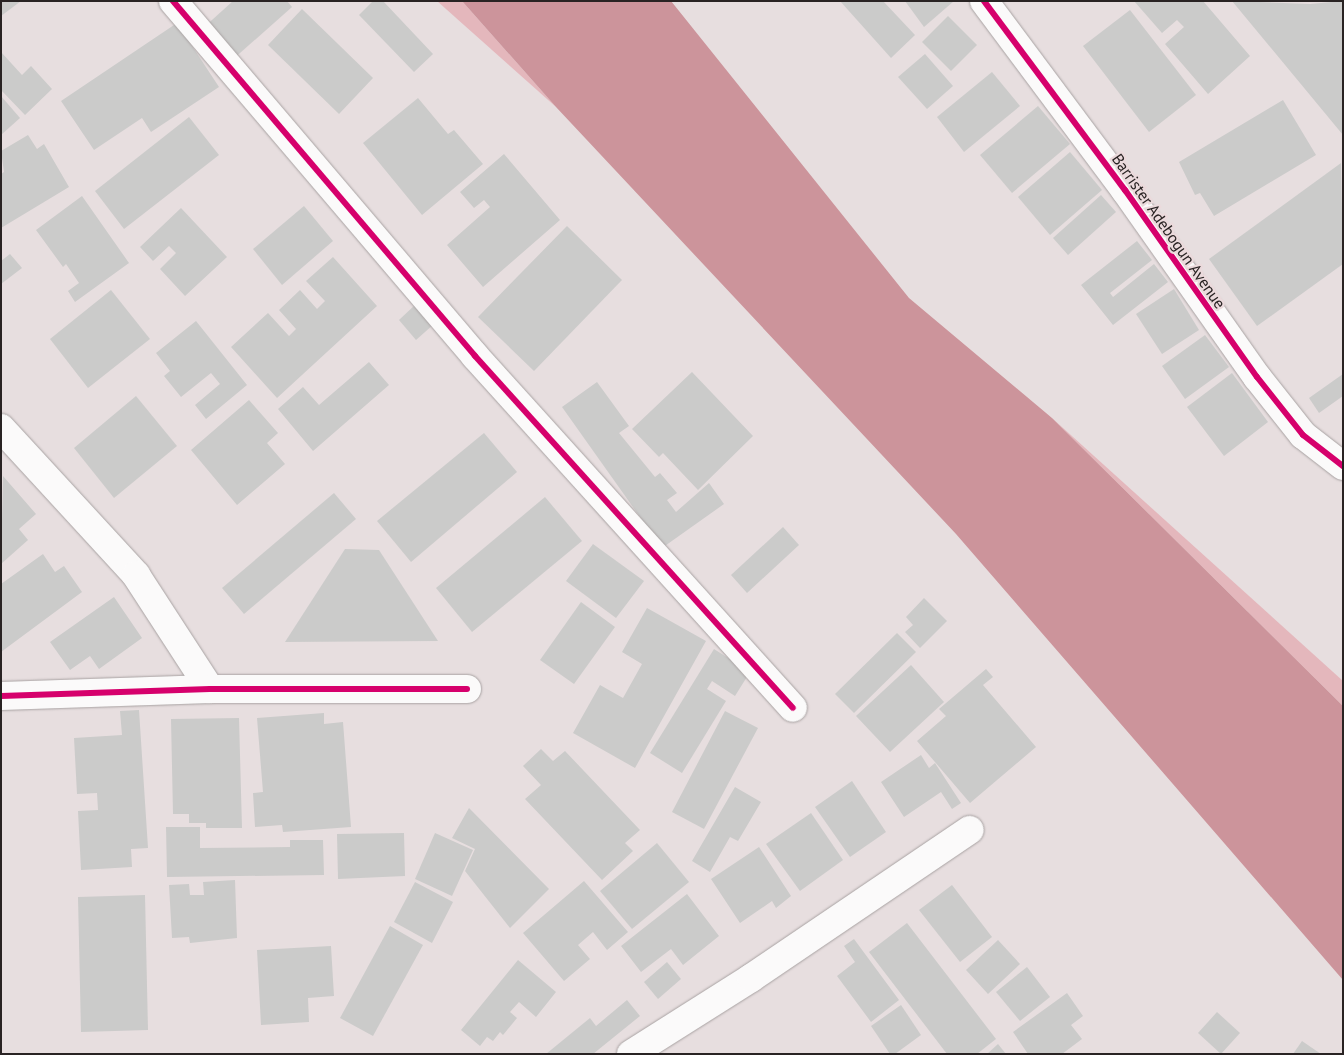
<!DOCTYPE html>
<style>
body{margin:0}
#map{position:relative;width:1344px;height:1055px;overflow:hidden;background:#e7dedf;font-family:"PT Sans",sans-serif}
div>[style]{position:absolute}
.green>*{inset:0;background:#e4b7bc}
.water>*{inset:0;background:#cc949b}
.building>*{inset:0;background:#cbcbca}
.roads{filter:drop-shadow(0 0 1px #a8a2a2) drop-shadow(0 0 1px #a8a2a2)}
.minor>*{height:28px;margin:-14px;padding:0 14px;transform-origin:14px;border-radius:14px;background:#fbfafa}
.cycleway>*{height:6px;margin:-3px;padding:0 3px;transform-origin:3px;border-radius:3px;background:#d6006c}
span{translate:-50% -50%;white-space:nowrap;text-align:center;line-height:1.15;-webkit-text-stroke:4.5px #ebdadc;paint-order:stroke}
.street-label{font-size:16px;color:#292323}
.frame{position:absolute;inset:0;border:2px solid #292323;pointer-events:none}
</style>
<div id="map">
<div class="green">
<i style="clip-path:polygon(437px 1px,462px 1px,556px 107px)"></i>
<i style="clip-path:polygon(1052px 418px,1343px 681px,1343px 706px)"></i>
</div>
<div class="water">
<i style="clip-path:polygon(462px 1px,671px 1px,909px 298px,1052px 418px,1343px 706px,1343px 980px,956px 534px,556px 107px)"></i>
</div>
<div class="building">
<i style="clip-path:polygon(1px 1px,21px 1px,1px 16px)"></i>
<i style="clip-path:polygon(233px 1px,287px 1px,292px 7px,231px 61px,202px 29px)"></i>
<i style="clip-path:polygon(373px 1px,383px 1px,433px 54px,414px 72px,359px 15px)"></i>
<i style="clip-path:polygon(840px 1px,883px 1px,915px 35px,891px 58px)"></i>
<i style="clip-path:polygon(905px 1px,954px 1px,924px 27px)"></i>
<i style="clip-path:polygon(1134px 1px,1203px 1px,1250px 56px,1208px 94px,1165px 44px,1184px 27px,1177px 20px,1162px 33px)"></i>
<i style="clip-path:polygon(1232px 1px,1310px 4px,1343px 1px,1343px 135px)"></i>
<i style="clip-path:polygon(302px 9px,373px 78px,339px 114px,268px 45px)"></i>
<i style="clip-path:polygon(1130px 10px,1196px 95px,1149px 132px,1083px 46px)"></i>
<i style="clip-path:polygon(948px 16px,977px 45px,951px 71px,922px 42px)"></i>
<i style="clip-path:polygon(177px 23px,219px 87px,151px 132px,142px 118px,94px 150px,61px 101px)"></i>
<i style="clip-path:polygon(1px 52px,22px 75px,31px 66px,52px 89px,25px 115px,1px 90px)"></i>
<i style="clip-path:polygon(925px 54px,953px 86px,927px 109px,898px 77px)"></i>
<i style="clip-path:polygon(992px 72px,1020px 106px,964px 152px,937px 117px)"></i>
<i style="clip-path:polygon(1px 96px,20px 118px,1px 135px)"></i>
<i style="clip-path:polygon(418px 98px,448px 134px,454px 130px,483px 164px,422px 215px,363px 143px)"></i>
<i style="clip-path:polygon(1283px 100px,1316px 155px,1214px 216px,1200px 193px,1195px 195px,1179px 162px)"></i>
<i style="clip-path:polygon(1038px 106px,1070px 144px,1012px 193px,980px 155px)"></i>
<i style="clip-path:polygon(189px 117px,219px 155px,124px 229px,95px 191px)"></i>
<i style="clip-path:polygon(28px 135px,37px 149px,44px 144px,69px 187px,1px 228px,1px 174px,4px 172px,1px 151px)"></i>
<i style="clip-path:polygon(1070px 152px,1102px 190px,1050px 235px,1018px 197px)"></i>
<i style="clip-path:polygon(504px 154px,560px 220px,483px 287px,447px 245px,490px 207px,484px 200px,474px 208px,460px 192px)"></i>
<i style="clip-path:polygon(1341px 163px,1343px 264px,1257px 326px,1209px 259px)"></i>
<i style="clip-path:polygon(1101px 195px,1116px 212px,1068px 255px,1053px 238px)"></i>
<i style="clip-path:polygon(82px 196px,129px 263px,75px 302px,68px 291px,79px 283px,66px 264px,63px 267px,36px 230px)"></i>
<i style="clip-path:polygon(304px 206px,333px 241px,282px 285px,253px 249px)"></i>
<i style="clip-path:polygon(181px 208px,227px 257px,185px 296px,160px 269px,176px 253px,169px 246px,153px 261px,140px 247px)"></i>
<i style="clip-path:polygon(567px 226px,622px 280px,534px 371px,478px 317px)"></i>
<i style="clip-path:polygon(1137px 241px,1152px 260px,1110px 293px,1113px 297px,1154px 264px,1168px 282px,1113px 325px,1081px 285px)"></i>
<i style="clip-path:polygon(10px 254px,22px 268px,1px 284px,1px 261px)"></i>
<i style="clip-path:polygon(333px 257px,377px 306px,277px 398px,231px 347px,268px 313px,289px 336px,296px 329px,279px 310px,300px 290px,317px 309px,325px 301px,306px 281px)"></i>
<i style="clip-path:polygon(1174px 289px,1199px 330px,1162px 354px,1136px 314px)"></i>
<i style="clip-path:polygon(111px 290px,150px 339px,88px 388px,50px 339px)"></i>
<i style="clip-path:polygon(416px 304px,434px 324px,416px 340px,399px 320px)"></i>
<i style="clip-path:polygon(196px 321px,247px 385px,206px 419px,195px 405px,220px 384px,211px 373px,181px 397px,164px 376px,170px 371px,156px 353px)"></i>
<i style="clip-path:polygon(1205px 335px,1229px 367px,1185px 399px,1162px 366px)"></i>
<i style="clip-path:polygon(369px 362px,389px 385px,313px 451px,278px 409px,303px 387px,319px 405px)"></i>
<i style="clip-path:polygon(692px 372px,753px 436px,698px 490px,663px 453px,659px 457px,632px 429px)"></i>
<i style="clip-path:polygon(1232px 373px,1268px 422px,1224px 456px,1187px 407px)"></i>
<i style="clip-path:polygon(1343px 374px,1343px 396px,1319px 413px,1309px 398px)"></i>
<i style="clip-path:polygon(597px 382px,629px 426px,619px 433px,655px 477px,660px 473px,677px 493px,667px 500px,676px 512px,709px 483px,724px 504px,662px 548px,562px 407px)"></i>
<i style="clip-path:polygon(136px 396px,177px 446px,114px 498px,74px 448px)"></i>
<i style="clip-path:polygon(249px 400px,278px 433px,267px 443px,285px 464px,237px 505px,191px 450px)"></i>
<i style="clip-path:polygon(484px 433px,517px 472px,411px 562px,377px 521px)"></i>
<i style="clip-path:polygon(3px 476px,36px 514px,19px 529px,28px 540px,1px 564px)"></i>
<i style="clip-path:polygon(334px 493px,356px 519px,244px 614px,222px 588px)"></i>
<i style="clip-path:polygon(545px 497px,582px 541px,472px 632px,436px 588px)"></i>
<i style="clip-path:polygon(783px 527px,799px 545px,747px 593px,731px 575px)"></i>
<i style="clip-path:polygon(593px 544px,644px 581px,616px 618px,566px 581px)"></i>
<i style="clip-path:polygon(345px 549px,379px 550px,438px 641px,285px 642px)"></i>
<i style="clip-path:polygon(43px 554px,55px 572px,64px 566px,82px 592px,1px 652px,1px 584px)"></i>
<i style="clip-path:polygon(114px 597px,142px 638px,99px 669px,90px 656px,70px 670px,50px 642px)"></i>
<i style="clip-path:polygon(924px 598px,947px 621px,920px 648px,905px 632px,913px 625px,906px 617px)"></i>
<i style="clip-path:polygon(581px 602px,615px 627px,574px 684px,540px 660px)"></i>
<i style="clip-path:polygon(647px 608px,706px 641px,635px 768px,573px 733px,600px 685px,623px 698px,642px 664px,622px 652px)"></i>
<i style="clip-path:polygon(897px 633px,916px 652px,854px 713px,835px 694px)"></i>
<i style="clip-path:polygon(714px 649px,750px 672px,735px 696px,712px 681px,707px 689px,726px 701px,682px 773px,650px 753px)"></i>
<i style="clip-path:polygon(911px 665px,944px 702px,890px 752px,856px 716px)"></i>
<i style="clip-path:polygon(986px 669px,993px 677px,983px 685px,1036px 747px,970px 803px,917px 741px,946px 716px,939px 709px)"></i>
<i style="clip-path:polygon(139px 710px,148px 848px,131px 849px,132px 867px,81px 870px,78px 811px,98px 810px,97px 793px,77px 794px,74px 738px,122px 735px,120px 711px)"></i>
<i style="clip-path:polygon(725px 711px,758px 728px,704px 829px,672px 812px)"></i>
<i style="clip-path:polygon(324px 713px,324px 724px,343px 722px,351px 827px,283px 832px,282px 825px,255px 827px,253px 793px,263px 792px,257px 718px)"></i>
<i style="clip-path:polygon(239px 718px,242px 828px,206px 828px,206px 823px,189px 823px,189px 814px,173px 814px,171px 719px)"></i>
<i style="clip-path:polygon(541px 749px,553px 761px,565px 751px,640px 830px,625px 843px,633px 851px,602px 880px,525px 799px,541px 785px,523px 766px)"></i>
<i style="clip-path:polygon(921px 755px,929px 768px,935px 763px,961px 803px,952px 809px,941px 792px,904px 817px,881px 782px)"></i>
<i style="clip-path:polygon(852px 781px,886px 832px,850px 857px,815px 807px)"></i>
<i style="clip-path:polygon(735px 787px,761px 802px,738px 841px,730px 837px,710px 872px,692px 861px)"></i>
<i style="clip-path:polygon(469px 808px,549px 889px,510px 928px,465px 871px,475px 849px,452px 838px)"></i>
<i style="clip-path:polygon(811px 813px,843px 860px,800px 891px,766px 844px)"></i>
<i style="clip-path:polygon(166px 827px,200px 827px,200px 848px,290px 847px,290px 840px,323px 840px,324px 875px,167px 877px)"></i>
<i style="clip-path:polygon(404px 833px,405px 876px,338px 879px,337px 834px)"></i>
<i style="clip-path:polygon(435px 833px,473px 850px,452px 896px,415px 879px)"></i>
<i style="clip-path:polygon(657px 843px,689px 882px,632px 929px,600px 891px)"></i>
<i style="clip-path:polygon(759px 847px,791px 896px,776px 908px,772px 901px,740px 923px,711px 879px)"></i>
<i style="clip-path:polygon(235px 880px,237px 938px,190px 943px,189px 937px,172px 938px,169px 885px,189px 884px,190px 895px,204px 895px,203px 882px)"></i>
<i style="clip-path:polygon(584px 881px,628px 932px,607px 950px,593px 932px,578px 945px,590px 959px,564px 981px,523px 933px)"></i>
<i style="clip-path:polygon(415px 882px,453px 902px,432px 943px,394px 922px)"></i>
<i style="clip-path:polygon(952px 885px,992px 937px,960px 962px,919px 910px)"></i>
<i style="clip-path:polygon(687px 894px,719px 936px,683px 965px,671px 949px,641px 972px,621px 946px)"></i>
<i style="clip-path:polygon(145px 895px,148px 1030px,81px 1032px,78px 897px)"></i>
<i style="clip-path:polygon(907px 923px,996px 1039px,977px 1054px,947px 1054px,869px 952px)"></i>
<i style="clip-path:polygon(390px 926px,423px 945px,373px 1036px,340px 1018px)"></i>
<i style="clip-path:polygon(854px 939px,899px 1000px,871px 1022px,837px 976px,855px 962px,844px 946px)"></i>
<i style="clip-path:polygon(998px 940px,1020px 964px,988px 994px,966px 970px)"></i>
<i style="clip-path:polygon(331px 946px,334px 996px,308px 998px,309px 1022px,261px 1025px,257px 950px)"></i>
<i style="clip-path:polygon(518px 960px,556px 992px,536px 1017px,519px 1002px,510px 1012px,517px 1018px,503px 1035px,500px 1032px,493px 1041px,487px 1037px,480px 1046px,461px 1030px)"></i>
<i style="clip-path:polygon(667px 962px,681px 979px,658px 999px,644px 982px)"></i>
<i style="clip-path:polygon(1027px 967px,1050px 997px,1020px 1021px,996px 992px)"></i>
<i style="clip-path:polygon(1067px 993px,1083px 1016px,1071px 1025px,1082px 1039px,1062px 1054px,1028px 1054px,1013px 1032px)"></i>
<i style="clip-path:polygon(627px 1000px,640px 1016px,593px 1054px,546px 1054px,590px 1018px,596px 1026px)"></i>
<i style="clip-path:polygon(901px 1005px,921px 1035px,895px 1054px,890px 1054px,871px 1026px)"></i>
<i style="clip-path:polygon(1217px 1012px,1240px 1033px,1221px 1054px,1198px 1033px)"></i>
<i style="clip-path:polygon(1302px 1041px,1321px 1054px,1293px 1054px)"></i>
<i style="clip-path:polygon(998px 1044px,1006px 1054px,987px 1054px)"></i>
</div>
<div class="roads">
<div class="minor">
<i style="left:173px;top:1px;width:466px;rotate:49.6deg"></i>
<i style="left:475px;top:356px;width:474px;rotate:47.9deg"></i>
<i style="left:984px;top:1px;width:236px;rotate:53.3deg"></i>
<i style="left:1125px;top:190px;width:229px;rotate:54.8deg"></i>
<i style="left:1257px;top:377px;width:74px;rotate:51.6deg"></i>
<i style="left:1303px;top:435px;width:51px;rotate:37.8deg"></i>
<i style="left:1px;top:428px;width:200px;rotate:47.4deg"></i>
<i style="left:136px;top:575px;width:136px;rotate:57deg"></i>
<i style="left:1px;top:696px;width:209px;rotate:-1.9deg"></i>
<i style="left:210px;top:689px;width:257px"></i>
<i style="left:631px;top:1054px;width:142px;rotate:-32.3deg"></i>
<i style="left:751px;top:978px;width:264px;rotate:-34.1deg"></i>
</div>
</div>
<div class="cycleway">
<i style="left:173px;top:1px;width:466px;rotate:49.6deg"></i>
<i style="left:475px;top:356px;width:474px;rotate:47.9deg"></i>
<i style="left:984px;top:1px;width:236px;rotate:53.3deg"></i>
<i style="left:1125px;top:190px;width:229px;rotate:54.8deg"></i>
<i style="left:1257px;top:377px;width:74px;rotate:51.6deg"></i>
<i style="left:1303px;top:435px;width:51px;rotate:37.8deg"></i>
<i style="left:1px;top:696px;width:209px;rotate:-1.9deg"></i>
<i style="left:210px;top:689px;width:257px"></i>
</div>
<div class="street-label">
<span style="left:1169px;top:231px;rotate:55deg">Barrister Adebogun Avenue</span>
</div>
<div class="frame"></div>
</div>
